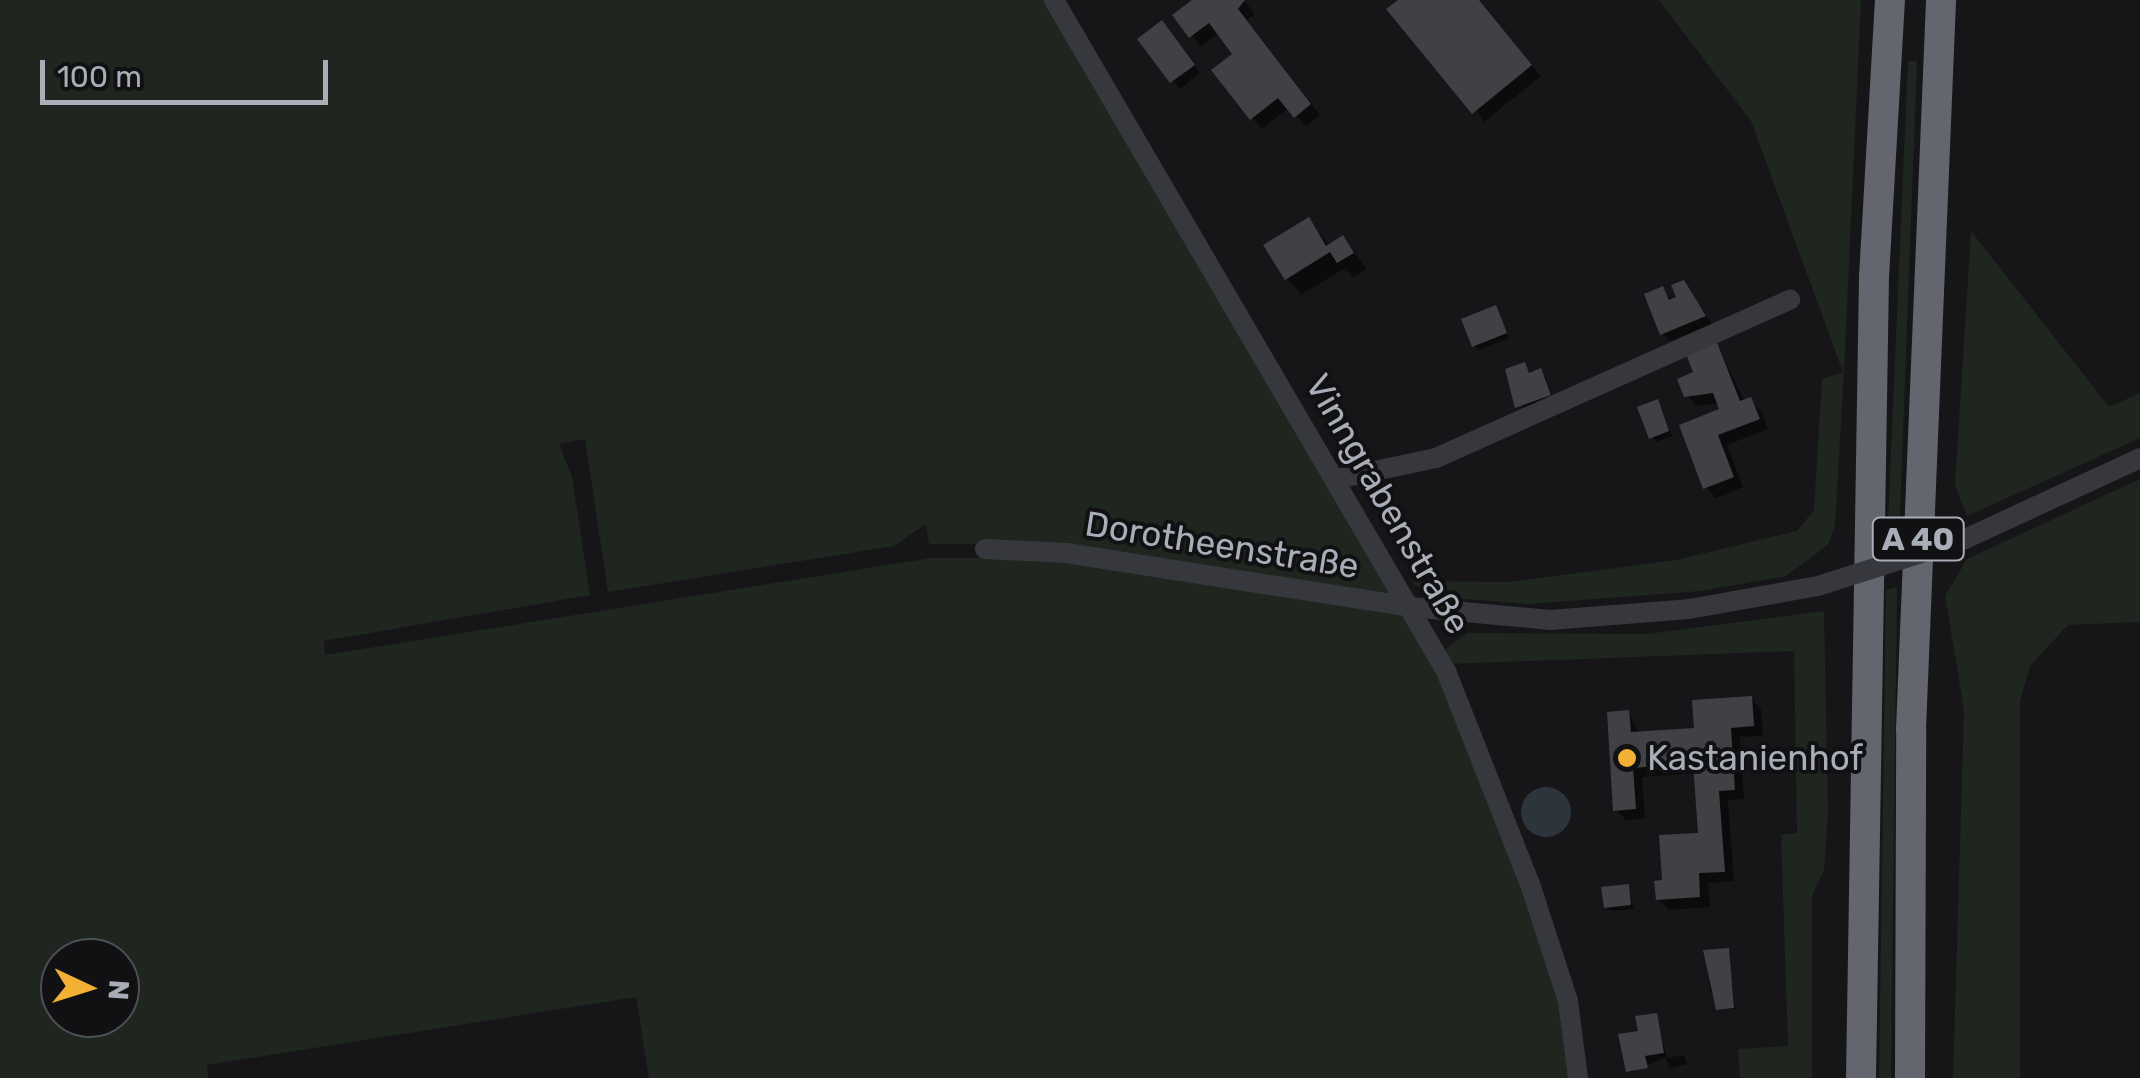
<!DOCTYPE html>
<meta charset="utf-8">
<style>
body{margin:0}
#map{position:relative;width:2140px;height:1078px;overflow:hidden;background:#161618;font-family:Rubik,sans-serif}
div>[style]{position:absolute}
.green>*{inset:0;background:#1e261f}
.water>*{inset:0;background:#2c353c}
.round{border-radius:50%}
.shadow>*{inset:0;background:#0007}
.building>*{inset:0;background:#404145}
.minor>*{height:20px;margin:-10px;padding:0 10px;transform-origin:10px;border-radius:10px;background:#37383d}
.highway>*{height:30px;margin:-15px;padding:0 15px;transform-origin:15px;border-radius:15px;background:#63666e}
.minor-bridge>*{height:20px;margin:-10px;padding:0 10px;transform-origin:10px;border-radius:10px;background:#37383d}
.dots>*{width:28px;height:28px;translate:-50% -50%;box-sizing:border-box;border:5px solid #111113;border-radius:50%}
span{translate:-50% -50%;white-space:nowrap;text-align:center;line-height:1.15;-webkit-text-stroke:8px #111113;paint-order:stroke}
.shield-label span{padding:2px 8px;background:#111113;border:2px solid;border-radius:8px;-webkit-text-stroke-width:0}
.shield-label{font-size:32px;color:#a8adb8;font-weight:700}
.street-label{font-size:35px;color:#a8adb8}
.poi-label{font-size:35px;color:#a8adb8}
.left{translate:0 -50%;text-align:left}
.north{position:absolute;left:40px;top:938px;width:100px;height:100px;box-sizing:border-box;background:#111113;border:2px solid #4d4f55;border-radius:50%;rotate:94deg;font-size:28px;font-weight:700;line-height:40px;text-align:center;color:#a8adb8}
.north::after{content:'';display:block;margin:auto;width:35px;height:45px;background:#f2b134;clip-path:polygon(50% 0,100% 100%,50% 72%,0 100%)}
.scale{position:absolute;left:40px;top:60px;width:288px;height:45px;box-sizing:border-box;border:5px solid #a8adb8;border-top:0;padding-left:12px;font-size:30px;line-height:35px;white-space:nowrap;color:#a8adb8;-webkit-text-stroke:8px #111113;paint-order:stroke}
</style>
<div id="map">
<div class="green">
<i style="clip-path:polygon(evenodd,0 0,1045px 0,1394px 596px,1015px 544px,929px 544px,926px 524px,894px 546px,608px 592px,585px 439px,559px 444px,572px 477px,590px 595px,324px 641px,325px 655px,931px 558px,1066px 558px,1405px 616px,1434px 666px,1536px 919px,1561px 1000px,1571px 1078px,649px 1078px,636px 997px,207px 1065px,208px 1078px,0 1078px,0 0,60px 958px,120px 958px,120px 1018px,60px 1018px,60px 958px)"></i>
<i style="clip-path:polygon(1659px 0,1861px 0,1844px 372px,1835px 525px,1828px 545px,1786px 576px,1701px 591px,1528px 604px,1429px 596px,1411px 581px,1508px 582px,1676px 560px,1797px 531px,1814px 510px,1822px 379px,1843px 372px,1751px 121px)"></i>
<i style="clip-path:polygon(1908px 61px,1917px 61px,1899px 540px,1887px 543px)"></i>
<i style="clip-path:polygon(1971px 231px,2109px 407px,2140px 393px,2140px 438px,1967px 516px,1955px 485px)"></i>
<i style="clip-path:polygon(2140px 479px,2140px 622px,2068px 625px,2030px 666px,2020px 701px,2020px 1078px,1953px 1078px,1964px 710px,1945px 596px,1967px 559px)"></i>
<i style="clip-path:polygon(1897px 587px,1891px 1078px,1879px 1078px,1886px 590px)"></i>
<i style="clip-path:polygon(1824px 611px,1828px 814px,1824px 870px,1812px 896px,1812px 1078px,1740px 1078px,1738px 1049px,1788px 1046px,1781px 835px,1797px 833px,1794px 651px,1448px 664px,1446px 649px,1467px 633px,1647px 634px)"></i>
</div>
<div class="water">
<i class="round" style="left:1521px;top:787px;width:50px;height:50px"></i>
</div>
<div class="shadow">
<i style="clip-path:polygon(1196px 0,1244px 0,1255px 14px,1247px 20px,1320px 115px,1306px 126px,1289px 108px,1262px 129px,1252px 118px,1236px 54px,1219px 33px,1201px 47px,1175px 16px)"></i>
<i style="clip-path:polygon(1402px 0,1478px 0,1541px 76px,1484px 122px)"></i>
<i style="clip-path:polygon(1169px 31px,1200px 73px,1180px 89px,1140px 39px)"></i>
<i style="clip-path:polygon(1308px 220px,1330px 246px,1343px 238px,1367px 269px,1354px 277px,1345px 268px,1302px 294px,1287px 279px)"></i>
<i style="clip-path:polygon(1684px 283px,1712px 324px,1670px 341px,1663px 334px,1663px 289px,1672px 301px)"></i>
<i style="clip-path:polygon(1495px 308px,1509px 338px,1479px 350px,1474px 346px)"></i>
<i style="clip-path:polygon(1716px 342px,1745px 402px,1761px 410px,1768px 429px,1727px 445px,1743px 487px,1716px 498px,1706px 487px,1723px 411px,1720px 403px,1697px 406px,1686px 395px)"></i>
<i style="clip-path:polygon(1524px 365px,1531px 375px,1545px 376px,1554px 400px,1522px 412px)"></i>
<i style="clip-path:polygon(1657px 402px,1672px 436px,1656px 442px,1652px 437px)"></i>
<i style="clip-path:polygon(1751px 699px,1761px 709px,1763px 736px,1740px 737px,1744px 799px,1728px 800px,1734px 881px,1708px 883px,1710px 907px,1669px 910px,1658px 899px,1665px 882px,1701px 835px,1697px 773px,1642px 777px,1645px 819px,1626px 820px,1616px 810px,1628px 713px,1640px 734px,1697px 730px)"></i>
<i style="clip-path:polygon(1628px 886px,1634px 909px,1611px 911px,1606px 907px)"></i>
<i style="clip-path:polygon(1728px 950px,1735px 1009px,1720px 1010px,1710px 991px,1706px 952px)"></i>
<i style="clip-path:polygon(1656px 1015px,1667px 1058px,1684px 1055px,1687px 1064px,1669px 1068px,1666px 1057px,1629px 1073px,1641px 1033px)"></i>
</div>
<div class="building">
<i style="clip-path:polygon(1192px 0,1245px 0,1238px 9px,1311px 104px,1294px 118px,1278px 98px,1250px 120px,1211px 70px,1232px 54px,1209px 23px,1189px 38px,1172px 15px)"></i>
<i style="clip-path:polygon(1398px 0,1479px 0,1532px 65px,1472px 114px,1386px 9px)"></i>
<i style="clip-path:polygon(1162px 20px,1195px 65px,1170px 83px,1137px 39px)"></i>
<i style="clip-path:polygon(1309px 217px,1326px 246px,1343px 235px,1354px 253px,1337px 263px,1330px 252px,1285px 280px,1263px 245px)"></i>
<i style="clip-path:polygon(1684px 280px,1706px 316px,1660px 335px,1644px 294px,1663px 286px,1669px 300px,1676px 297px,1671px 285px)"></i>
<i style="clip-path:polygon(1496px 305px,1507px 333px,1472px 347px,1461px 319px)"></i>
<i style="clip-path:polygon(1716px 340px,1740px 401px,1751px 397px,1760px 419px,1718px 435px,1734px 477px,1703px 489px,1679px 425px,1719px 409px,1713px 393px,1684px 397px,1677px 379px,1693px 372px,1685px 352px)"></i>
<i style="clip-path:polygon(1525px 362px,1529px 373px,1541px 368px,1551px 395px,1515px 408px,1505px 369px)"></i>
<i style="clip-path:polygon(1658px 399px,1669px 431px,1649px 439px,1637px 407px)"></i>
<i style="clip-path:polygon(1752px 696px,1754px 726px,1731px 728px,1735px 790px,1719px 791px,1725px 872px,1699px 873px,1700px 897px,1656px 900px,1654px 881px,1662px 880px,1659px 835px,1698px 833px,1693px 763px,1633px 768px,1636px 809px,1613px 811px,1607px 712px,1629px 710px,1631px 732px,1694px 728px,1692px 700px)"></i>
<i style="clip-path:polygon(1629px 884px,1631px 905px,1604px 908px,1601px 887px)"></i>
<i style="clip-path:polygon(1729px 948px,1734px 1008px,1716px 1010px,1703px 950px)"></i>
<i style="clip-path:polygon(1657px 1013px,1664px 1053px,1645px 1056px,1648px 1068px,1626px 1072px,1618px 1034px,1638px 1031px,1635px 1016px)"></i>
</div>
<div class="minor">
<i style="left:1054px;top:0;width:777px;rotate:59.71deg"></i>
<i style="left:1446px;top:671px;width:232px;rotate:68.5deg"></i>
<i style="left:1531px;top:887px;width:120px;rotate:72deg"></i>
<i style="left:1568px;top:1001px;width:78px;rotate:82.6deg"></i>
<i style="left:1337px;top:479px;width:101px;rotate:-12deg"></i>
<i style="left:1436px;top:458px;width:388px;rotate:-24.1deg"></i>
<i style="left:1965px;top:539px;width:193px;rotate:-24.8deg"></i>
<i style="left:985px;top:549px;width:81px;rotate:2.8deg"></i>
<i style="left:1066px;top:553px;width:349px;rotate:8.9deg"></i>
<i style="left:1411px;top:607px;width:140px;rotate:5.3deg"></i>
<i style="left:1550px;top:620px;width:139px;rotate:-4.5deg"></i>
<i style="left:1689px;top:609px;width:131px;rotate:-10.1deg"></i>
</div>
<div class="highway">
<i style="left:1861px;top:1078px;width:801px;rotate:-89.07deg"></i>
<i style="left:1874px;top:277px;width:277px;rotate:-86.7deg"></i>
<i style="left:1910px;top:1078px;width:349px;rotate:-89.8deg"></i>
<i style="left:1911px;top:729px;width:730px;rotate:-87.64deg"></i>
</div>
<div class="minor-bridge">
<i style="left:1818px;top:586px;width:154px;rotate:-17.7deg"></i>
</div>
<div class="dots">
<i style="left:1627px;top:758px;background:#f2b134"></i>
</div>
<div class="shield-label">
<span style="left:1918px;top:539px">A 40</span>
</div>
<div class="street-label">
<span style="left:1388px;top:504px;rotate:60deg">Vinngrabenstraße</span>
<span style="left:1222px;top:545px;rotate:9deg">Dorotheenstraße</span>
</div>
<div class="poi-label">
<span class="left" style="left:1647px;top:758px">Kastanienhof</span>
</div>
<div class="north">N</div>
<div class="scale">100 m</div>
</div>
